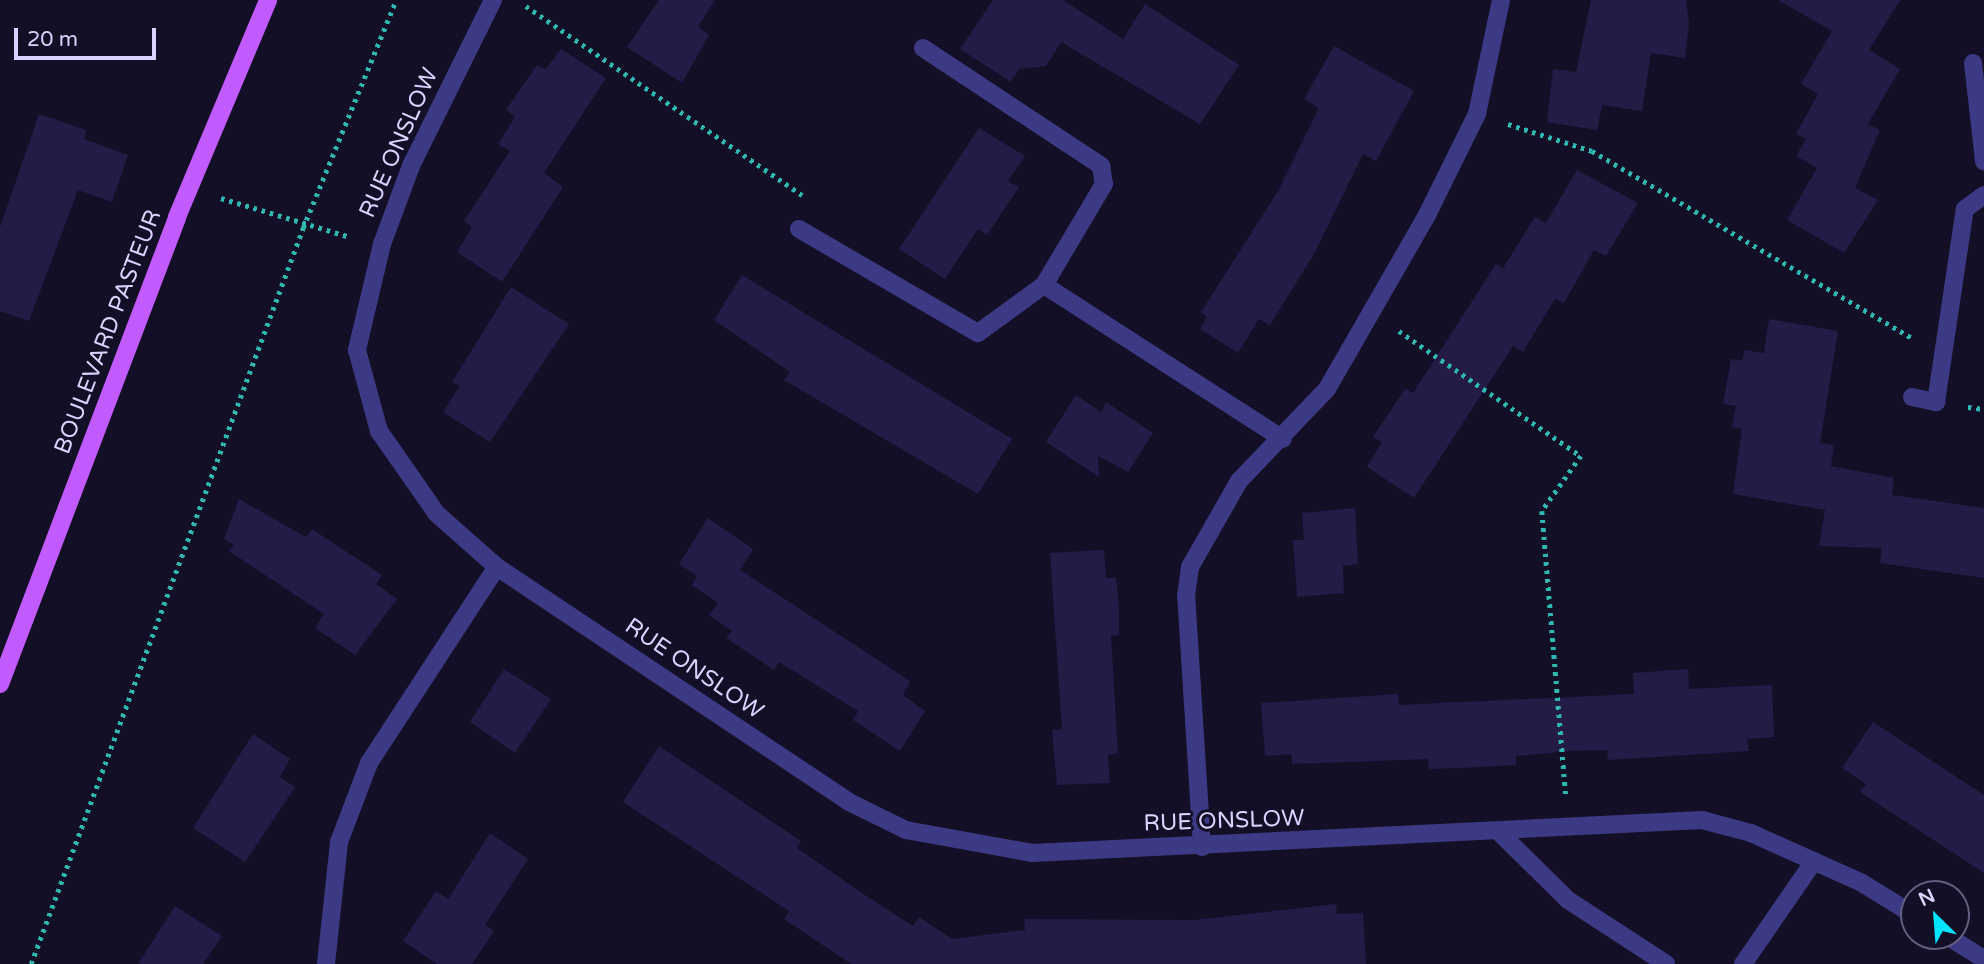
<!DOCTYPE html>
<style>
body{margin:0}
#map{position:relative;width:1984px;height:964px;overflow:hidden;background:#130f26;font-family:"Varela Round",sans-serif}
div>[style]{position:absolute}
.building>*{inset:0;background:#241b47}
.path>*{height:4.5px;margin-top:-2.25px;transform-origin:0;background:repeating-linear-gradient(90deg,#2fb8b0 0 3.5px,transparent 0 8.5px)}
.minor>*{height:18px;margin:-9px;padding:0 9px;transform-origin:9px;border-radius:9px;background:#3d3a85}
.major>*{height:18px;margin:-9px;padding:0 9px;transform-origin:9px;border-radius:9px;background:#c25bff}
span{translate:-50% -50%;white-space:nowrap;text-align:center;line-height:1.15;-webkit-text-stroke:6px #130f26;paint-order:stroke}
.street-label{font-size:23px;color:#d9d4ff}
.north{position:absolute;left:1900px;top:880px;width:70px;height:70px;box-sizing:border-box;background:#130f26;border:2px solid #625e7d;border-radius:50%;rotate:335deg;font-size:19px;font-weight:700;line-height:28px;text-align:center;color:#d9d4ff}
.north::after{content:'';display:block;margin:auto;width:24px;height:32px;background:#00e5ff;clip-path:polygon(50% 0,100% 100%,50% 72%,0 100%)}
.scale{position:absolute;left:14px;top:28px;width:142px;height:32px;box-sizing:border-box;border:4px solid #d9d4ff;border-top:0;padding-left:9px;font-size:21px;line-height:24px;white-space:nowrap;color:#d9d4ff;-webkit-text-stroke:5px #130f26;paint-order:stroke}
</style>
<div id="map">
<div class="building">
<i style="clip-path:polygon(659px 0,715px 0,698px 27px,709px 35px,682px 83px,627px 47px)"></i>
<i style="clip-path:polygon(993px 0,1063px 0,1123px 39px,1145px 4px,1239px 65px,1200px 124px,1061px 42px,1046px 66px,1019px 69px,1011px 82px,960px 49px)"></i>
<i style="clip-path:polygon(1591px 0,1686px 0,1689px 24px,1685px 58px,1651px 53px,1642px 111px,1602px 105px,1597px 130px,1547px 122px,1553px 69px,1576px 72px)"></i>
<i style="clip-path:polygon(1778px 0,1900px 0,1869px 50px,1900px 69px,1868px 124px,1880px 130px,1855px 188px,1878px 200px,1844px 253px,1787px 220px,1817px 168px,1796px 156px,1806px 139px,1796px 134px,1818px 94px,1801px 84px,1832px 31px)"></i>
<i style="clip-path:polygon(1334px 46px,1414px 91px,1376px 161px,1363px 154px,1314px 254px,1270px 325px,1259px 319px,1238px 353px,1200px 329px,1207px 317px,1201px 312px,1278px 191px,1319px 108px,1304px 99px)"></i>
<i style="clip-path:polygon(561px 49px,606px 78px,544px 173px,563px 187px,502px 282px,457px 252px,472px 227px,464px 221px,510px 151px,498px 144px,515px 117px,506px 110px,537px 65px,546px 69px)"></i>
<i style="clip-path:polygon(39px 114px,86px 130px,84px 139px,128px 155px,112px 202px,78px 190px,29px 321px,0 311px,0 227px)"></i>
<i style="clip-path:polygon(979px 128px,1025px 156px,1008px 181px,1019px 187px,987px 235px,978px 229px,945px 279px,899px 249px)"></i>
<i style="clip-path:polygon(1577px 170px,1638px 203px,1606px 256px,1594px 250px,1564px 303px,1555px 299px,1523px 352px,1513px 346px,1414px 498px,1367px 467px,1382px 442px,1373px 437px,1405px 389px,1413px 393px,1496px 264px,1503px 268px,1535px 217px,1546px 223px)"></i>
<i style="clip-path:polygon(742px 275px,1012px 439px,978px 494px,784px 380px,790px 372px,714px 320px)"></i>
<i style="clip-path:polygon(511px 287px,569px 324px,490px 442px,443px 412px,460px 386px,452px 382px)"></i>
<i style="clip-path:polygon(1769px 319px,1838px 331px,1820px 443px,1834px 445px,1831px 466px,1894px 478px,1892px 495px,1984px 508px,1984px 578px,1880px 563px,1882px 548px,1819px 546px,1825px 510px,1733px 494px,1742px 429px,1732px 427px,1736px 406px,1723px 404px,1731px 359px,1742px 360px,1745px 350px,1764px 353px)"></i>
<i style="clip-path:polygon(1076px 395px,1101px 412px,1106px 402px,1153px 433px,1128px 472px,1098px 456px,1099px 477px,1046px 442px)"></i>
<i style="clip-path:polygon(239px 499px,306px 537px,312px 529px,382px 575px,376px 584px,397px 599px,355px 655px,315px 628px,324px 614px,229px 551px,234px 545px,224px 539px)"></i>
<i style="clip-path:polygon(1355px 508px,1358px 564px,1343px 566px,1344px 593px,1297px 597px,1293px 540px,1304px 540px,1302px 513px)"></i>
<i style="clip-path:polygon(708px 518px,753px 549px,740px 570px,910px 681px,903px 695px,925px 711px,900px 751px,853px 720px,858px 711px,779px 662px,774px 670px,726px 638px,732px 631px,709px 615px,718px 603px,692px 585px,697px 576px,679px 564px)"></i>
<i style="clip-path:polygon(1104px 550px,1106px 578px,1116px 578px,1119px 606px,1119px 635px,1111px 636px,1118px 753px,1108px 755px,1110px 783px,1057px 785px,1052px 730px,1062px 729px,1050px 553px)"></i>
<i style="clip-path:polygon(504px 669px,551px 699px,515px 753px,470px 722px)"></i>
<i style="clip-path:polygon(1688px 669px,1689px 689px,1772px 685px,1774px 737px,1747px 739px,1749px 751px,1608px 760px,1607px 750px,1571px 751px,1516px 756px,1516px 765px,1461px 768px,1429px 769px,1428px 759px,1292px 764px,1291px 754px,1265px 756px,1261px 703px,1398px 694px,1399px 705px,1634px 694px,1633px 673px)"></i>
<i style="clip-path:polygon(1873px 722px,1984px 795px,1984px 873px,1860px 792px,1866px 784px,1842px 768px)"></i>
<i style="clip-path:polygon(253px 734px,290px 759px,280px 777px,295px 787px,245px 862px,193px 828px)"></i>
<i style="clip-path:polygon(659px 746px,801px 841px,797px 848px,865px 895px,913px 926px,919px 917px,952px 939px,1025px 930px,1024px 919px,1194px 920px,1336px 904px,1337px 914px,1363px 913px,1366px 964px,851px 964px,784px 919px,789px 911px,623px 802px)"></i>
<i style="clip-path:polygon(490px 833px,528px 859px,485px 925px,494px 931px,472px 964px,437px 964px,403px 941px,436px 891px,448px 899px)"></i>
<i style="clip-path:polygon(175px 906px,222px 936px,203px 964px,138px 964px)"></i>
</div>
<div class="path">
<i style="left:526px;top:6px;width:335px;rotate:34.4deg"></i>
<i style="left:1508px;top:124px;width:88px;rotate:17.8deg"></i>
<i style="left:1592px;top:151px;width:373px;rotate:30.3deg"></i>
<i style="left:221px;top:198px;width:135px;rotate:16.8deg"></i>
<i style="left:1399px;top:331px;width:221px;rotate:34.5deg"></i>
<i style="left:1581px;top:456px;width:67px;rotate:125.3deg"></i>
<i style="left:1542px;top:511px;width:284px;rotate:85.2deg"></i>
<i style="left:1968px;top:407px;width:16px;rotate:7deg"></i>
<i style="left:31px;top:964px;width:785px;rotate:-69.72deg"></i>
<i style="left:303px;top:228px;width:246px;rotate:-67.8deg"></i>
</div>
<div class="minor">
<i style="left:493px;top:0;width:185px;rotate:116.3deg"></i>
<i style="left:411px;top:166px;width:83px;rotate:110.4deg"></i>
<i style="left:382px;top:244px;width:109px;rotate:103.3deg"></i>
<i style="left:357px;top:350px;width:84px;rotate:74.8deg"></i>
<i style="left:379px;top:431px;width:101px;rotate:55.1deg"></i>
<i style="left:437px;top:514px;width:80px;rotate:41.5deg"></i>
<i style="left:497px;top:567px;width:423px;rotate:33.7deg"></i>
<i style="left:849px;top:802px;width:64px;rotate:26.2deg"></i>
<i style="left:906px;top:830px;width:128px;rotate:10.3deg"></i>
<i style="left:1032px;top:853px;width:671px;rotate:-2.82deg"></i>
<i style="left:1702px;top:820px;width:51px;rotate:14.9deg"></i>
<i style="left:1751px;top:833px;width:122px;rotate:24.2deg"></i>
<i style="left:1862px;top:883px;width:61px;rotate:31.6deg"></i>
<i style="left:923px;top:48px;width:214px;rotate:33.5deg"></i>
<i style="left:1101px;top:166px;width:18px;rotate:81deg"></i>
<i style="left:1104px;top:184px;width:117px;rotate:120.7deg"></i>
<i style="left:1973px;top:63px;width:99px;rotate:83.6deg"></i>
<i style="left:799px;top:229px;width:207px;rotate:30.2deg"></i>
<i style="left:978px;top:333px;width:82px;rotate:-36deg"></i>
<i style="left:1044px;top:285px;width:284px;rotate:32.8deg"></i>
<i style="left:1912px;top:397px;width:25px;rotate:12deg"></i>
<i style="left:1936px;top:402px;width:195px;rotate:-81.5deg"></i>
<i style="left:1965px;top:209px;width:24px;rotate:-36deg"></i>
<i style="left:1499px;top:832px;width:97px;rotate:44.6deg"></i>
<i style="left:1568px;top:900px;width:117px;rotate:33.1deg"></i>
<i style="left:1202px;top:847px;width:252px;rotate:-93.6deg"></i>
<i style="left:1186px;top:596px;width:29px;rotate:-82deg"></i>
<i style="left:1190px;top:567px;width:99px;rotate:-60.3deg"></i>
<i style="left:1239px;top:481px;width:127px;rotate:-46.3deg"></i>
<i style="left:1327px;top:389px;width:201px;rotate:-60.1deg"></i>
<i style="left:1427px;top:215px;width:113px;rotate:-63.7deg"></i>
<i style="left:1477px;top:114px;width:116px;rotate:-78.1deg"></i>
<i style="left:1947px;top:936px;width:44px;rotate:31.9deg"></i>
<i style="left:326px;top:964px;width:123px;rotate:-83.9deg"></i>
<i style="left:339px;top:842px;width:85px;rotate:-69.2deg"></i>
<i style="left:369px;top:763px;width:234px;rotate:-56.9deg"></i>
<i style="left:1743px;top:964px;width:125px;rotate:-55.4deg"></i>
</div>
<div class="major">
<i style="left:0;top:684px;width:499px;rotate:-69.2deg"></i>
<i style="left:177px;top:217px;width:235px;rotate:-67.2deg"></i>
</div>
<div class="street-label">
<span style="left:399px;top:143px;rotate:-66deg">RUE ONSLOW</span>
<span style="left:108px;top:332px;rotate:-69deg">BOULEVARD PASTEUR</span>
<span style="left:694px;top:669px;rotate:34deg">RUE ONSLOW</span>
<span style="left:1224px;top:821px;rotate:-2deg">RUE ONSLOW</span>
</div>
<div class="north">N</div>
<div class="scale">20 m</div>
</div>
